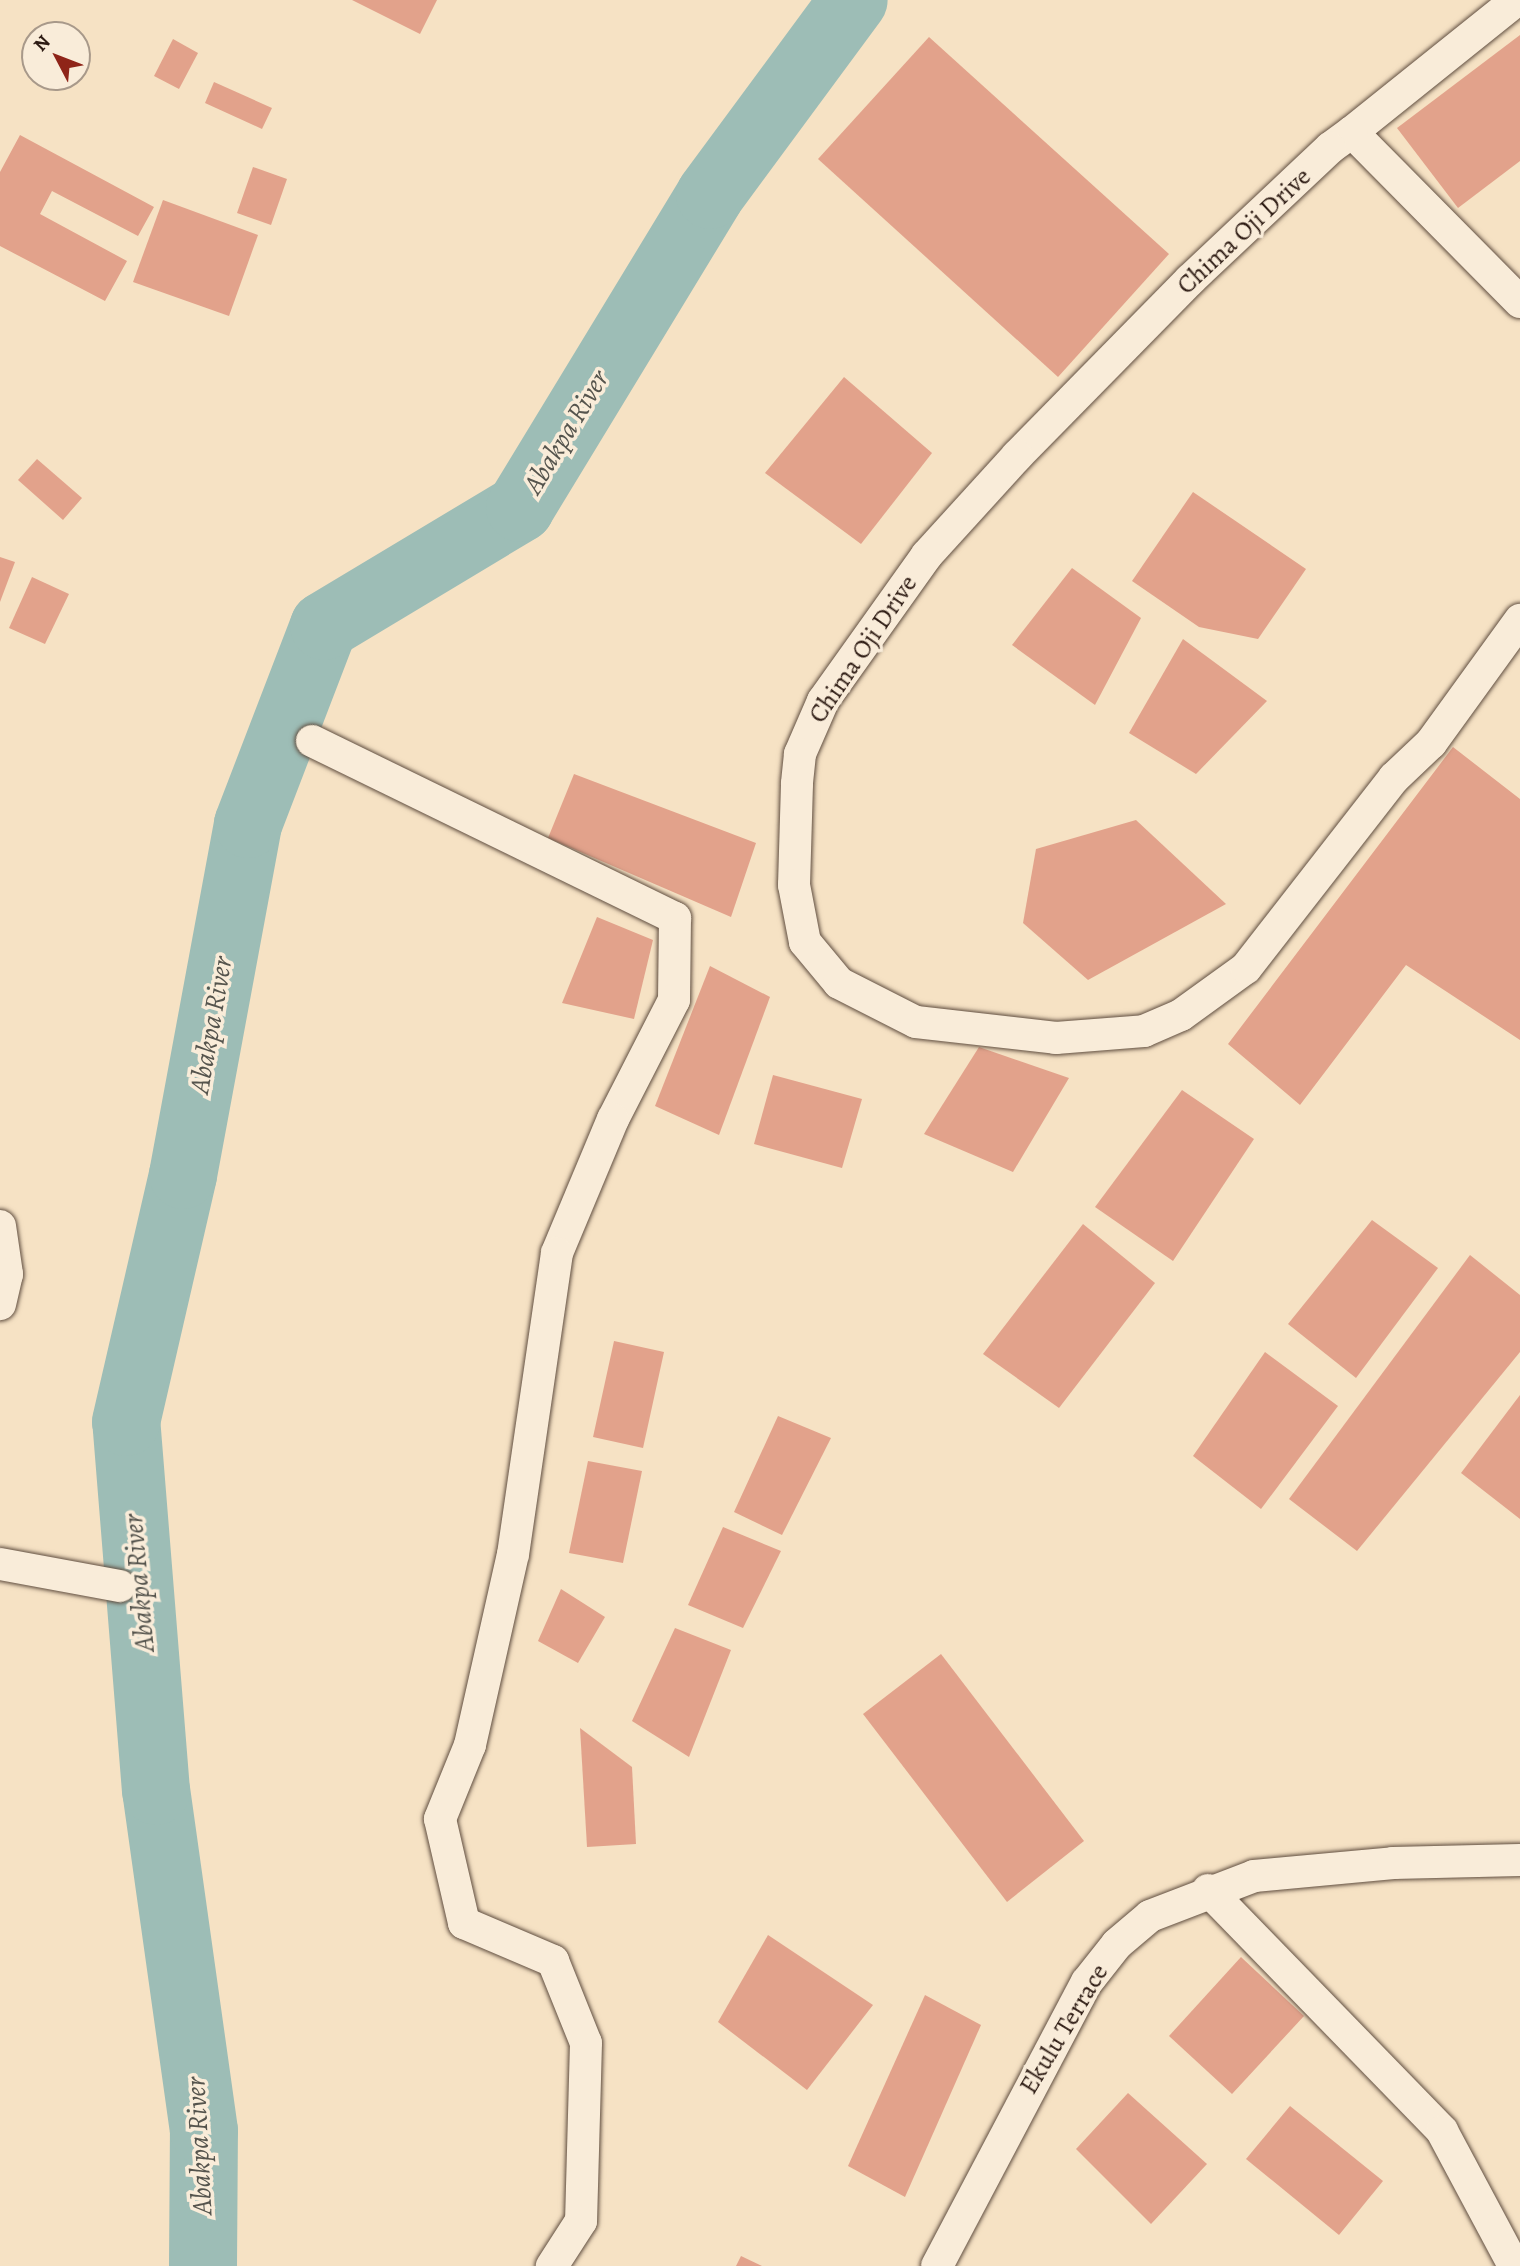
<!DOCTYPE html>
<style>
body{margin:0}
#map{position:relative;width:1520px;height:2266px;overflow:hidden;background:#f6e2c4;font-family:Alegreya,serif}
div>[style]{position:absolute}
.river>*{height:68px;margin:-34px;padding:0 34px;transform-origin:34px;border-radius:34px;background:#9dbdb6}
.building>*{inset:0;background:#e2a28b}
.roads{filter:drop-shadow(0 0 2px #604e40) drop-shadow(0 0 2px #604e40)}
.minor>*{height:32px;margin:-16px;padding:0 16px;transform-origin:16px;border-radius:16px;background:#f9ecd9}
span{translate:-50% -50%;white-space:nowrap;text-align:center;line-height:1.15;-webkit-text-stroke:7px #f9ecd9;paint-order:stroke}
.street-label{font-size:26px;color:#2e1c14}
.water-label{font-size:28px;color:#55544d;font-style:italic}
.north{position:absolute;left:21px;top:21px;width:70px;height:70px;box-sizing:border-box;background:#f9ecd9;border:2px solid #a8998a;border-radius:50%;rotate:312deg;font-size:19px;font-weight:700;line-height:28px;text-align:center;color:#2e1c14}
.north::after{content:'';display:block;margin:auto;width:24px;height:32px;background:#8f2418;clip-path:polygon(50% 0,100% 100%,50% 72%,0 100%)}
</style>
<div id="map">
<div class="river">
<i style="left:203px;top:2266px;width:135px;rotate:-89.6deg"></i>
<i style="left:204px;top:2131px;width:343px;rotate:-98deg"></i>
<i style="left:156px;top:1791px;width:370px;rotate:-94.6deg"></i>
<i style="left:126px;top:1422px;width:253px;rotate:-77deg"></i>
<i style="left:183px;top:1175px;width:357px;rotate:-79.5deg"></i>
<i style="left:248px;top:824px;width:212px;rotate:-69deg"></i>
<i style="left:324px;top:626px;width:229px;rotate:-31deg"></i>
<i style="left:520px;top:508px;width:366px;rotate:-58.7deg"></i>
<i style="left:710px;top:195px;width:242px;rotate:-53.6deg"></i>
</div>
<div class="building">
<i style="clip-path:polygon(352px 0,437px 0,420px 34px)"></i>
<i style="clip-path:polygon(1520px 35px,1520px 161px,1458px 208px,1397px 128px)"></i>
<i style="clip-path:polygon(929px 37px,1169px 254px,1058px 377px,818px 159px)"></i>
<i style="clip-path:polygon(173px 39px,198px 53px,179px 89px,154px 76px)"></i>
<i style="clip-path:polygon(214px 82px,272px 108px,262px 129px,205px 103px)"></i>
<i style="clip-path:polygon(20px 135px,154px 207px,138px 236px,52px 191px,40px 214px,127px 261px,105px 301px,0 246px,0 172px)"></i>
<i style="clip-path:polygon(253px 167px,287px 179px,271px 225px,237px 213px)"></i>
<i style="clip-path:polygon(163px 200px,258px 235px,229px 316px,133px 282px)"></i>
<i style="clip-path:polygon(844px 377px,932px 453px,861px 544px,765px 473px)"></i>
<i style="clip-path:polygon(37px 459px,82px 498px,63px 520px,18px 480px)"></i>
<i style="clip-path:polygon(1193px 492px,1306px 569px,1258px 639px,1199px 627px,1132px 581px)"></i>
<i style="clip-path:polygon(0 557px,15px 562px,0 602px)"></i>
<i style="clip-path:polygon(1072px 568px,1141px 618px,1095px 705px,1012px 645px)"></i>
<i style="clip-path:polygon(32px 577px,69px 594px,45px 644px,9px 628px)"></i>
<i style="clip-path:polygon(1183px 639px,1267px 701px,1196px 774px,1129px 733px)"></i>
<i style="clip-path:polygon(1453px 747px,1520px 799px,1520px 1040px,1406px 965px,1300px 1105px,1228px 1044px)"></i>
<i style="clip-path:polygon(574px 774px,756px 843px,731px 917px,548px 838px)"></i>
<i style="clip-path:polygon(1136px 820px,1226px 904px,1088px 980px,1023px 923px,1036px 849px)"></i>
<i style="clip-path:polygon(597px 917px,653px 940px,634px 1019px,562px 1003px)"></i>
<i style="clip-path:polygon(710px 966px,770px 997px,719px 1135px,655px 1106px)"></i>
<i style="clip-path:polygon(979px 1047px,1069px 1078px,1013px 1172px,924px 1134px)"></i>
<i style="clip-path:polygon(773px 1075px,862px 1099px,842px 1168px,754px 1144px)"></i>
<i style="clip-path:polygon(1182px 1090px,1254px 1139px,1173px 1261px,1095px 1207px)"></i>
<i style="clip-path:polygon(1372px 1220px,1438px 1268px,1356px 1378px,1288px 1324px)"></i>
<i style="clip-path:polygon(1083px 1224px,1155px 1283px,1059px 1408px,983px 1354px)"></i>
<i style="clip-path:polygon(1470px 1255px,1520px 1295px,1520px 1352px,1357px 1551px,1289px 1499px)"></i>
<i style="clip-path:polygon(614px 1341px,664px 1352px,643px 1448px,593px 1437px)"></i>
<i style="clip-path:polygon(1265px 1352px,1338px 1406px,1261px 1509px,1193px 1456px)"></i>
<i style="clip-path:polygon(1520px 1395px,1520px 1519px,1461px 1473px)"></i>
<i style="clip-path:polygon(778px 1416px,831px 1438px,782px 1535px,734px 1512px)"></i>
<i style="clip-path:polygon(588px 1461px,642px 1471px,623px 1563px,569px 1553px)"></i>
<i style="clip-path:polygon(723px 1527px,781px 1551px,743px 1628px,688px 1605px)"></i>
<i style="clip-path:polygon(561px 1589px,605px 1617px,578px 1663px,538px 1641px)"></i>
<i style="clip-path:polygon(675px 1628px,731px 1650px,689px 1757px,632px 1721px)"></i>
<i style="clip-path:polygon(941px 1654px,1084px 1841px,1007px 1902px,863px 1714px)"></i>
<i style="clip-path:polygon(580px 1728px,632px 1767px,636px 1844px,587px 1847px)"></i>
<i style="clip-path:polygon(768px 1935px,873px 2005px,807px 2090px,718px 2022px)"></i>
<i style="clip-path:polygon(1241px 1957px,1304px 2016px,1232px 2094px,1169px 2036px)"></i>
<i style="clip-path:polygon(925px 1995px,981px 2025px,905px 2197px,848px 2166px)"></i>
<i style="clip-path:polygon(1128px 2093px,1207px 2164px,1151px 2224px,1076px 2149px)"></i>
<i style="clip-path:polygon(1290px 2106px,1383px 2181px,1339px 2235px,1246px 2159px)"></i>
<i style="clip-path:polygon(741px 2256px,762px 2266px,736px 2266px)"></i>
</div>
<div class="roads">
<div class="minor">
<i style="left:1352px;top:132px;width:211px;rotate:-38.7deg"></i>
<i style="left:1520px;top:302px;width:239px;rotate:-134.7deg"></i>
<i style="left:1352px;top:132px;width:27px;rotate:144deg"></i>
<i style="left:1330px;top:148px;width:192px;rotate:136.7deg"></i>
<i style="left:1190px;top:280px;width:247px;rotate:134.5deg"></i>
<i style="left:1017px;top:456px;width:134px;rotate:132.3deg"></i>
<i style="left:927px;top:555px;width:179px;rotate:125.5deg"></i>
<i style="left:823px;top:701px;width:58px;rotate:113.5deg"></i>
<i style="left:800px;top:754px;width:30px;rotate:96deg"></i>
<i style="left:797px;top:784px;width:101px;rotate:91.7deg"></i>
<i style="left:794px;top:885px;width:58px;rotate:79.1deg"></i>
<i style="left:805px;top:942px;width:53px;rotate:50.3deg"></i>
<i style="left:839px;top:983px;width:86px;rotate:26.9deg"></i>
<i style="left:916px;top:1022px;width:141px;rotate:6.5deg"></i>
<i style="left:1056px;top:1038px;width:88px;rotate:-4.5deg"></i>
<i style="left:1144px;top:1031px;width:40px;rotate:-23.4deg"></i>
<i style="left:1181px;top:1015px;width:80px;rotate:-35.9deg"></i>
<i style="left:1246px;top:968px;width:241px;rotate:-52.1deg"></i>
<i style="left:1394px;top:778px;width:51px;rotate:-43.4deg"></i>
<i style="left:1431px;top:743px;width:152px;rotate:-54.1deg"></i>
<i style="left:312px;top:741px;width:404px;rotate:26deg"></i>
<i style="left:675px;top:918px;width:82px;rotate:90.7deg"></i>
<i style="left:674px;top:1000px;width:134px;rotate:117.1deg"></i>
<i style="left:613px;top:1119px;width:145px;rotate:112.7deg"></i>
<i style="left:557px;top:1253px;width:304px;rotate:98.3deg"></i>
<i style="left:513px;top:1554px;width:196px;rotate:102.7deg"></i>
<i style="left:470px;top:1745px;width:80px;rotate:112.1deg"></i>
<i style="left:440px;top:1819px;width:107px;rotate:77deg"></i>
<i style="left:464px;top:1923px;width:97px;rotate:23.1deg"></i>
<i style="left:553px;top:1961px;width:88px;rotate:68.1deg"></i>
<i style="left:586px;top:2043px;width:178px;rotate:91.6deg"></i>
<i style="left:581px;top:2221px;width:54px;rotate:122.8deg"></i>
<i style="left:0;top:1226px;width:49px;rotate:81.7deg"></i>
<i style="left:7px;top:1274px;width:31px;rotate:103deg"></i>
<i style="left:0;top:1564px;width:122px;rotate:10.4deg"></i>
<i style="left:1208px;top:1890px;width:336px;rotate:45.8deg"></i>
<i style="left:1442px;top:2131px;width:153px;rotate:61.9deg"></i>
<i style="left:937px;top:2266px;width:321px;rotate:-62.2deg"></i>
<i style="left:1087px;top:1982px;width:48px;rotate:-51.7deg"></i>
<i style="left:1117px;top:1944px;width:43px;rotate:-40.3deg"></i>
<i style="left:1150px;top:1916px;width:111px;rotate:-21deg"></i>
<i style="left:1254px;top:1876px;width:140px;rotate:-5.3deg"></i>
<i style="left:1393px;top:1863px;width:127px;rotate:-1.4deg"></i>
</div>
</div>
<div class="street-label">
<span style="left:1244px;top:231px;rotate:-43deg">Chima Oji Drive</span>
<span style="left:863px;top:649px;rotate:-56deg">Chima Oji Drive</span>
<span style="left:1064px;top:2029px;rotate:-59deg">Ekulu Terrace</span>
</div>
<div class="water-label">
<span style="left:566px;top:432px;rotate:-59deg">Abakpa River</span>
<span style="left:211px;top:1025px;rotate:-80deg">Abakpa River</span>
<span style="left:139px;top:1583px;rotate:-95deg">Abakpa River</span>
<span style="left:199px;top:2146px;rotate:-93deg">Abakpa River</span>
</div>
<div class="north">N</div>
</div>
